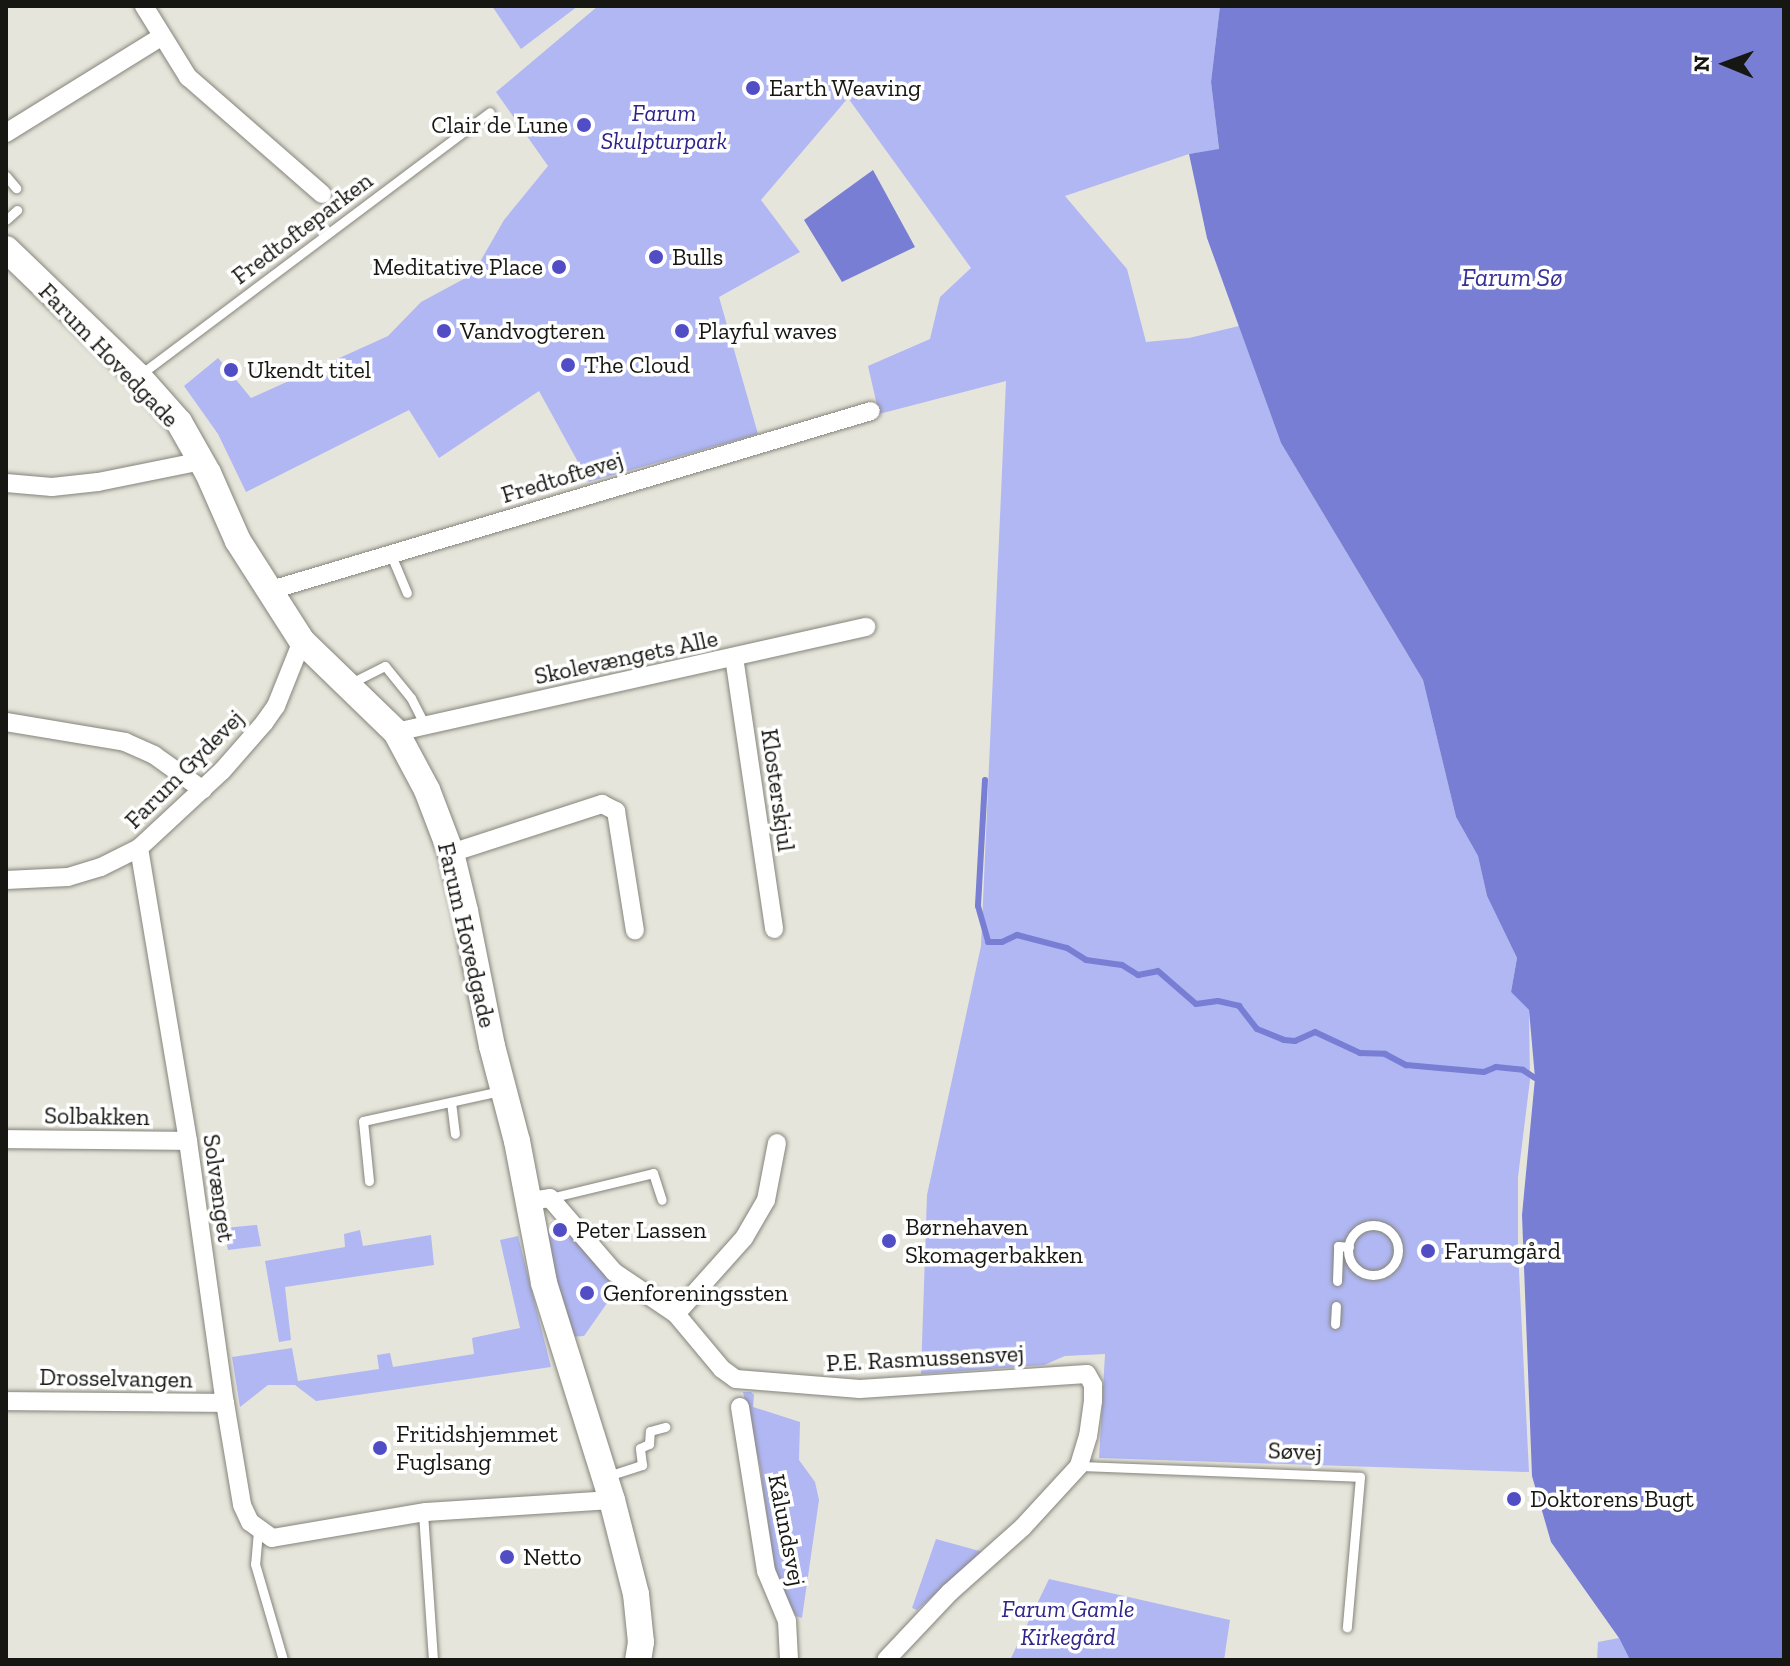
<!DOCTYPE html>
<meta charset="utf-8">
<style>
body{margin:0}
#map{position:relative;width:1790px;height:1666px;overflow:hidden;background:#e6e5db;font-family:"Zilla Slab",serif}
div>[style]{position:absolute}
.green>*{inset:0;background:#b0b7f3}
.water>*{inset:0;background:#777ed4}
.stream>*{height:6px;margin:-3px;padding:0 3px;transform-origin:3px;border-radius:3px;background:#777ed4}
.roads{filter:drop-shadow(0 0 2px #85847b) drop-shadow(0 0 2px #85847b)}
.lane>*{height:9px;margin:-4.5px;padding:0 4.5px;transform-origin:4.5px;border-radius:4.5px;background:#fff}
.lane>.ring{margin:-4.5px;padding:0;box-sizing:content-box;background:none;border:9px solid #fff;border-radius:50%}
.street>*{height:18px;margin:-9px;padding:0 9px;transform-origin:9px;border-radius:9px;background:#fff}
.secondary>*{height:26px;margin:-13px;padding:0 13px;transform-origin:13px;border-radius:13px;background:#fff}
.dots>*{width:22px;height:22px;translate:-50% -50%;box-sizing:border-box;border:4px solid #fff;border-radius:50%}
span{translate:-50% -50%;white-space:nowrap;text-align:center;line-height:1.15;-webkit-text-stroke:7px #fff;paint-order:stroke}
.poi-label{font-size:24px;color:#161612}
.left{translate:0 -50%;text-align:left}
.right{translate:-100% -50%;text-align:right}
.park-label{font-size:24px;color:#2e2489;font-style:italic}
.street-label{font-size:24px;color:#161612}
.water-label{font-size:26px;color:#373196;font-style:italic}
.frame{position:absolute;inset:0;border:8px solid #161612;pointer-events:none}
.north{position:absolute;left:1686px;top:24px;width:80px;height:80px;-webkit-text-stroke:6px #fff;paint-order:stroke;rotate:271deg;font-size:22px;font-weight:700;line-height:32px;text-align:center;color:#161612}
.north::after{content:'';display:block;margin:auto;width:28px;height:36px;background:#161612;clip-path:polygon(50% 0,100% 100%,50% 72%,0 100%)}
</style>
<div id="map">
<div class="green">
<i style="clip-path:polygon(492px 6px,578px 6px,521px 49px)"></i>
<i style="clip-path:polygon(598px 6px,1220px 6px,1211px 82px,1219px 150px,1189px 154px,1065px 196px,1127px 269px,1146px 342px,1189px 338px,1239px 326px,1281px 443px,1423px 680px,1456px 817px,1478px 856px,1487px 896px,1517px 958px,1511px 992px,1529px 1010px,1530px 1080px,1518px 1177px,1518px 1251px,1529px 1472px,1099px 1458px,1105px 1354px,1065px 1356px,1044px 1365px,921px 1374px,927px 1195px,981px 946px,1006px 381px,879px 414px,868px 366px,930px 339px,940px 297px,971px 268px,848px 98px,761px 200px,800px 252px,719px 297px,758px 434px,589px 482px,539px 391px,439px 458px,409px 410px,246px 492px,218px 434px,184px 386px,218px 358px,251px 398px,388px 336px,421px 302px,473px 274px,504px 220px,548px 166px,496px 92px)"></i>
<i style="clip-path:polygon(558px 1220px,617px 1289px,584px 1336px,569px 1337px,545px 1242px,551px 1222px)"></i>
<i style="clip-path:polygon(257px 1225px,261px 1246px,228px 1250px,224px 1228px)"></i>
<i style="clip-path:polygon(360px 1230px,363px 1246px,431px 1235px,434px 1265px,285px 1287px,291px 1340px,279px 1342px,265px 1261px,345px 1247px,344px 1234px)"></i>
<i style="clip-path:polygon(518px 1236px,551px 1367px,316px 1401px,295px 1385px,268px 1385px,240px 1407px,232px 1357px,292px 1348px,298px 1381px,379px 1369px,377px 1355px,390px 1353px,393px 1367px,474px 1354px,472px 1338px,520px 1328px,500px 1240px)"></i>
<i style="clip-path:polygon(743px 1392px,751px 1392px,754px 1395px,753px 1407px,800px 1422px,799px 1460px,815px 1482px,819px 1500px,802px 1618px,796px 1616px,776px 1579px,760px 1466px)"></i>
<i style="clip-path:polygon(936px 1539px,983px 1552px,917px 1610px,912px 1608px)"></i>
<i style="clip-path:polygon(1049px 1579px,1230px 1620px,1224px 1660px,1010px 1660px)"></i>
<i style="clip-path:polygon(1619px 1638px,1630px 1660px,1597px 1660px,1598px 1642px)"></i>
</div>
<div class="water">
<i style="clip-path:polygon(1220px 6px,1784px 6px,1784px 1660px,1630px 1660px,1619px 1638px,1551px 1542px,1532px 1476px,1522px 1215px,1535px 1078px,1529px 1010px,1511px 992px,1517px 958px,1487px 896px,1478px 856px,1456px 817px,1423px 680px,1281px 443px,1207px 238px,1189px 154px,1219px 149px,1211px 82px)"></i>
<i style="clip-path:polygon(873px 170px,915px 247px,842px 282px,804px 220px)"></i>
</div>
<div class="stream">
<i style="left:985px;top:780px;width:126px;rotate:93.2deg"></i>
<i style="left:978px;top:906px;width:37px;rotate:74deg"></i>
<i style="left:988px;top:942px;width:14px"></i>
<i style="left:1002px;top:942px;width:17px;rotate:-25deg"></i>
<i style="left:1017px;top:935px;width:52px;rotate:14.6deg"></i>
<i style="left:1067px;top:948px;width:22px;rotate:32deg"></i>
<i style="left:1086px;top:960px;width:36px;rotate:8deg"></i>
<i style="left:1122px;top:965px;width:19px;rotate:32deg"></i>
<i style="left:1138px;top:975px;width:20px;rotate:-11deg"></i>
<i style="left:1158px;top:971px;width:50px;rotate:41deg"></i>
<i style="left:1196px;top:1004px;width:22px;rotate:-8deg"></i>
<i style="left:1218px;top:1001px;width:22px;rotate:13deg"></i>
<i style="left:1239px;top:1006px;width:29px;rotate:52deg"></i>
<i style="left:1257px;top:1029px;width:29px;rotate:22deg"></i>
<i style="left:1284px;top:1040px;width:11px;rotate:5deg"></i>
<i style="left:1295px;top:1041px;width:22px;rotate:-24deg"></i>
<i style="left:1315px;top:1032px;width:50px;rotate:25deg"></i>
<i style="left:1360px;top:1053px;width:25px;rotate:2deg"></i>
<i style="left:1385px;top:1054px;width:24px;rotate:28deg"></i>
<i style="left:1406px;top:1065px;width:78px;rotate:5.1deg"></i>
<i style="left:1484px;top:1072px;width:13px;rotate:-23deg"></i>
<i style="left:1496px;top:1067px;width:27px;rotate:6deg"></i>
<i style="left:1523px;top:1070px;width:14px;rotate:34deg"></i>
</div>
<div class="roads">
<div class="lane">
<i style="left:6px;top:176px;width:16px;rotate:50deg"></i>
<i style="left:6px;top:220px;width:15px;rotate:-42deg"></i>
<i style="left:141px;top:374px;width:436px;rotate:-36.9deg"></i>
<i style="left:391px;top:555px;width:41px;rotate:67.2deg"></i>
<i style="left:349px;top:684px;width:40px;rotate:-26.6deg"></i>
<i style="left:385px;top:666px;width:41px;rotate:50.9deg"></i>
<i style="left:411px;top:698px;width:31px;rotate:63deg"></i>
<i style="left:451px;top:1102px;width:32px;rotate:83deg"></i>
<i style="left:369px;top:1181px;width:60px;rotate:-95.7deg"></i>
<i style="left:363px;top:1121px;width:141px;rotate:-12.3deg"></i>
<i style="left:550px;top:1198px;width:106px;rotate:-13.6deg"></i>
<i style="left:653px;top:1173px;width:28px;rotate:72deg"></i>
<i class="ring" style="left:1348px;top:1225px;width:41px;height:41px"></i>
<i style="left:1337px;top:1281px;width:35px;rotate:-88deg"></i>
<i style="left:1338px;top:1246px;width:11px;rotate:5deg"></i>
<i style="left:1335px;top:1324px;width:18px;rotate:-87deg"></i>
<i style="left:1079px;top:1466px;width:281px;rotate:2.2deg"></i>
<i style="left:1360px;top:1477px;width:151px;rotate:95deg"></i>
<i style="left:608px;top:1476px;width:36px;rotate:-18deg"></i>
<i style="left:642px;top:1465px;width:17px;rotate:-97deg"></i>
<i style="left:640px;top:1448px;width:10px;rotate:-24deg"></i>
<i style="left:649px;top:1444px;width:13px;rotate:-86deg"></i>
<i style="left:650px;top:1431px;width:16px;rotate:-15deg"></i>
<i style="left:423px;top:1513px;width:147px;rotate:86.1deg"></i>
<i style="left:258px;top:1531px;width:33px;rotate:95deg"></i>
<i style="left:255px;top:1564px;width:100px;rotate:73.7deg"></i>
</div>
<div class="street">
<i style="left:144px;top:6px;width:84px;rotate:58.2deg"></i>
<i style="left:188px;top:77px;width:178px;rotate:41.1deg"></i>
<i style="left:6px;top:133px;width:182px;rotate:-31.8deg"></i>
<i style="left:6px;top:483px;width:46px;rotate:5deg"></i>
<i style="left:52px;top:487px;width:46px;rotate:-6.2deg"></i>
<i style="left:98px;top:482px;width:106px;rotate:-11.4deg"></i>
<i style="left:268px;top:591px;width:629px;rotate:-16.62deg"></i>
<i style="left:734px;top:657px;width:275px;rotate:81.6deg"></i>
<i style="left:6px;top:722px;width:121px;rotate:9.5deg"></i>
<i style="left:125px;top:742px;width:32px;rotate:24deg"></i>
<i style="left:154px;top:755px;width:60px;rotate:35.5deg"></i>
<i style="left:396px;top:732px;width:482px;rotate:-12.6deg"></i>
<i style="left:139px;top:848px;width:297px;rotate:80.5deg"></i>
<i style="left:188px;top:1141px;width:265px;rotate:82deg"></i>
<i style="left:225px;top:1403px;width:103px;rotate:80.5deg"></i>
<i style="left:242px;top:1505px;width:19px;rotate:65deg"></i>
<i style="left:250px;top:1522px;width:27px;rotate:36deg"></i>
<i style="left:272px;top:1538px;width:156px;rotate:-9.6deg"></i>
<i style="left:426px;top:1512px;width:186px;rotate:-3.7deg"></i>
<i style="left:451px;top:853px;width:159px;rotate:-18deg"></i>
<i style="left:602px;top:804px;width:16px;rotate:27deg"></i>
<i style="left:616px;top:811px;width:121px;rotate:81deg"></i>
<i style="left:6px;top:880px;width:62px;rotate:-2.8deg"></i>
<i style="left:68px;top:877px;width:34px;rotate:-17deg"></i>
<i style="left:101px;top:867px;width:42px;rotate:-26.6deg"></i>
<i style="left:139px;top:848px;width:113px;rotate:-42.9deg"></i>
<i style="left:222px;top:771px;width:64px;rotate:-48.8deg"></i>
<i style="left:264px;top:723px;width:21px;rotate:-55deg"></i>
<i style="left:276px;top:706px;width:70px;rotate:-68.2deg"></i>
<i style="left:6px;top:1139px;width:182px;rotate:0.6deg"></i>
<i style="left:529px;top:1201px;width:21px;rotate:-8deg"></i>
<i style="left:550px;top:1198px;width:98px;rotate:49.1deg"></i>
<i style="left:614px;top:1272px;width:75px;rotate:34.1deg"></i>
<i style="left:676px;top:1314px;width:72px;rotate:50.1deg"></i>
<i style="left:722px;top:1369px;width:17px;rotate:36deg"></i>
<i style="left:736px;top:1379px;width:124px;rotate:4.6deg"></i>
<i style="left:860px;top:1389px;width:227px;rotate:-3.8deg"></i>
<i style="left:1087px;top:1374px;width:13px;rotate:61deg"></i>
<i style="left:1093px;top:1385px;width:16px;rotate:90deg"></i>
<i style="left:1093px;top:1401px;width:35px;rotate:98deg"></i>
<i style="left:1088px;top:1436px;width:31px;rotate:107deg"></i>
<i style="left:1079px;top:1466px;width:83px;rotate:132.6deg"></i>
<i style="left:1023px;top:1527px;width:98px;rotate:138.3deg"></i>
<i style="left:950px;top:1592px;width:93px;rotate:133.3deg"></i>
<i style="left:676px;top:1314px;width:102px;rotate:-48.2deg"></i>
<i style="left:744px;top:1238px;width:44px;rotate:-59.9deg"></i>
<i style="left:766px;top:1200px;width:58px;rotate:-79.1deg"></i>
<i style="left:6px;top:1401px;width:219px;rotate:0.5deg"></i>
<i style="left:740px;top:1407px;width:166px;rotate:81deg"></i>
<i style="left:766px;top:1571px;width:54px;rotate:67.2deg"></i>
<i style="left:787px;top:1621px;width:39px;rotate:87deg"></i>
</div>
<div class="secondary">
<i style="left:6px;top:249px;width:183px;rotate:43.9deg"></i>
<i style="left:138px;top:376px;width:62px;rotate:48.3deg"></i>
<i style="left:179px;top:422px;width:59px;rotate:60.4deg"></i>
<i style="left:208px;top:473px;width:74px;rotate:66.2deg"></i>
<i style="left:238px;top:541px;width:119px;rotate:57.4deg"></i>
<i style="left:302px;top:641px;width:131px;rotate:44.1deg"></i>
<i style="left:396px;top:732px;width:66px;rotate:61.9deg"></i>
<i style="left:427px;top:790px;width:67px;rotate:69.1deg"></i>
<i style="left:451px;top:853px;width:60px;rotate:76.4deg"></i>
<i style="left:465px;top:911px;width:138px;rotate:78.7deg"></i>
<i style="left:492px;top:1046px;width:98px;rotate:75.3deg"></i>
<i style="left:517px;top:1141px;width:145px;rotate:79.2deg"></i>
<i style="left:544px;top:1283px;width:227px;rotate:72.6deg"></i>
<i style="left:612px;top:1500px;width:97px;rotate:75.7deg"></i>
<i style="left:636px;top:1594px;width:48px;rotate:84.1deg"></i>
<i style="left:641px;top:1642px;width:18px;rotate:99deg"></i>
</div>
</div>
<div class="dots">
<i style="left:753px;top:88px;background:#514ec5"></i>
<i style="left:584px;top:125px;background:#514ec5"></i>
<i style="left:656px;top:257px;background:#514ec5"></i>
<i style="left:559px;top:267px;background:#514ec5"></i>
<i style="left:444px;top:331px;background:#514ec5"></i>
<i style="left:682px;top:331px;background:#514ec5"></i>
<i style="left:568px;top:365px;background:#514ec5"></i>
<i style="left:231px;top:370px;background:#514ec5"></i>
<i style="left:560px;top:1230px;background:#514ec5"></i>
<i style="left:889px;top:1241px;background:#514ec5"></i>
<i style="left:1428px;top:1251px;background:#514ec5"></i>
<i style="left:587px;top:1293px;background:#514ec5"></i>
<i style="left:380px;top:1448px;background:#514ec5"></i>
<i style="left:1514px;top:1499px;background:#514ec5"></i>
<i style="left:507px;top:1557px;background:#514ec5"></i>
</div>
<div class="poi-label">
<span class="left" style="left:769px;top:88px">Earth Weaving</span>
<span class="right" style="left:568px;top:125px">Clair de Lune</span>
<span class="left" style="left:672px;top:257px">Bulls</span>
<span class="right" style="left:543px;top:267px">Meditative Place</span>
<span class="left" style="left:460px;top:331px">Vandvogteren</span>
<span class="left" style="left:698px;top:331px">Playful waves</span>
<span class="left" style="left:584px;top:365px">The Cloud</span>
<span class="left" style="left:247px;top:370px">Ukendt titel</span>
<span class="left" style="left:905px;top:1241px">Børnehaven<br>Skomagerbakken</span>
<span class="left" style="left:576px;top:1230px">Peter Lassen</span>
<span class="left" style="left:1444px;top:1251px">Farumgård</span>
<span class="left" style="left:603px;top:1293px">Genforeningssten</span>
<span class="left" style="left:396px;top:1448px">Fritidshjemmet<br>Fuglsang</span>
<span class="left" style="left:1530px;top:1499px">Doktorens Bugt</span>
<span class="left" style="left:523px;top:1557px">Netto</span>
</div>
<div class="park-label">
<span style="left:664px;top:127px">Farum<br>Skulpturpark</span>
<span style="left:1068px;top:1623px">Farum Gamle<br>Kirkegård</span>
</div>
<div class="street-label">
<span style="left:302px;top:228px;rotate:-37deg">Fredtofteparken</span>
<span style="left:109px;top:355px;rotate:46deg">Farum Hovedgade</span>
<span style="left:562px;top:477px;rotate:-17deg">Fredtoftevej</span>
<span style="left:626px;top:657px;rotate:-12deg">Skolevængets Alle</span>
<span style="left:184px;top:769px;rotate:-45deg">Farum Gydevej</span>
<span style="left:778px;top:790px;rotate:82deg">Klosterskjul</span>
<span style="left:467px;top:935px;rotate:77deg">Farum Hovedgade</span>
<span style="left:97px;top:1116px;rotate:1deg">Solbakken</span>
<span style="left:219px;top:1188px;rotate:82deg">Solvænget</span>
<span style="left:925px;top:1358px;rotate:-3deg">P.E. Rasmussensvej</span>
<span style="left:116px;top:1378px;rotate:1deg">Drosselvangen</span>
<span style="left:1295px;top:1451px;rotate:2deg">Søvej</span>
<span style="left:787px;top:1530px;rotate:79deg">Kålundsvej</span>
</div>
<div class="water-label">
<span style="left:1512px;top:278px">Farum Sø</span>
</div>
<div class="frame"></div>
<div class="north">N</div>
</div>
